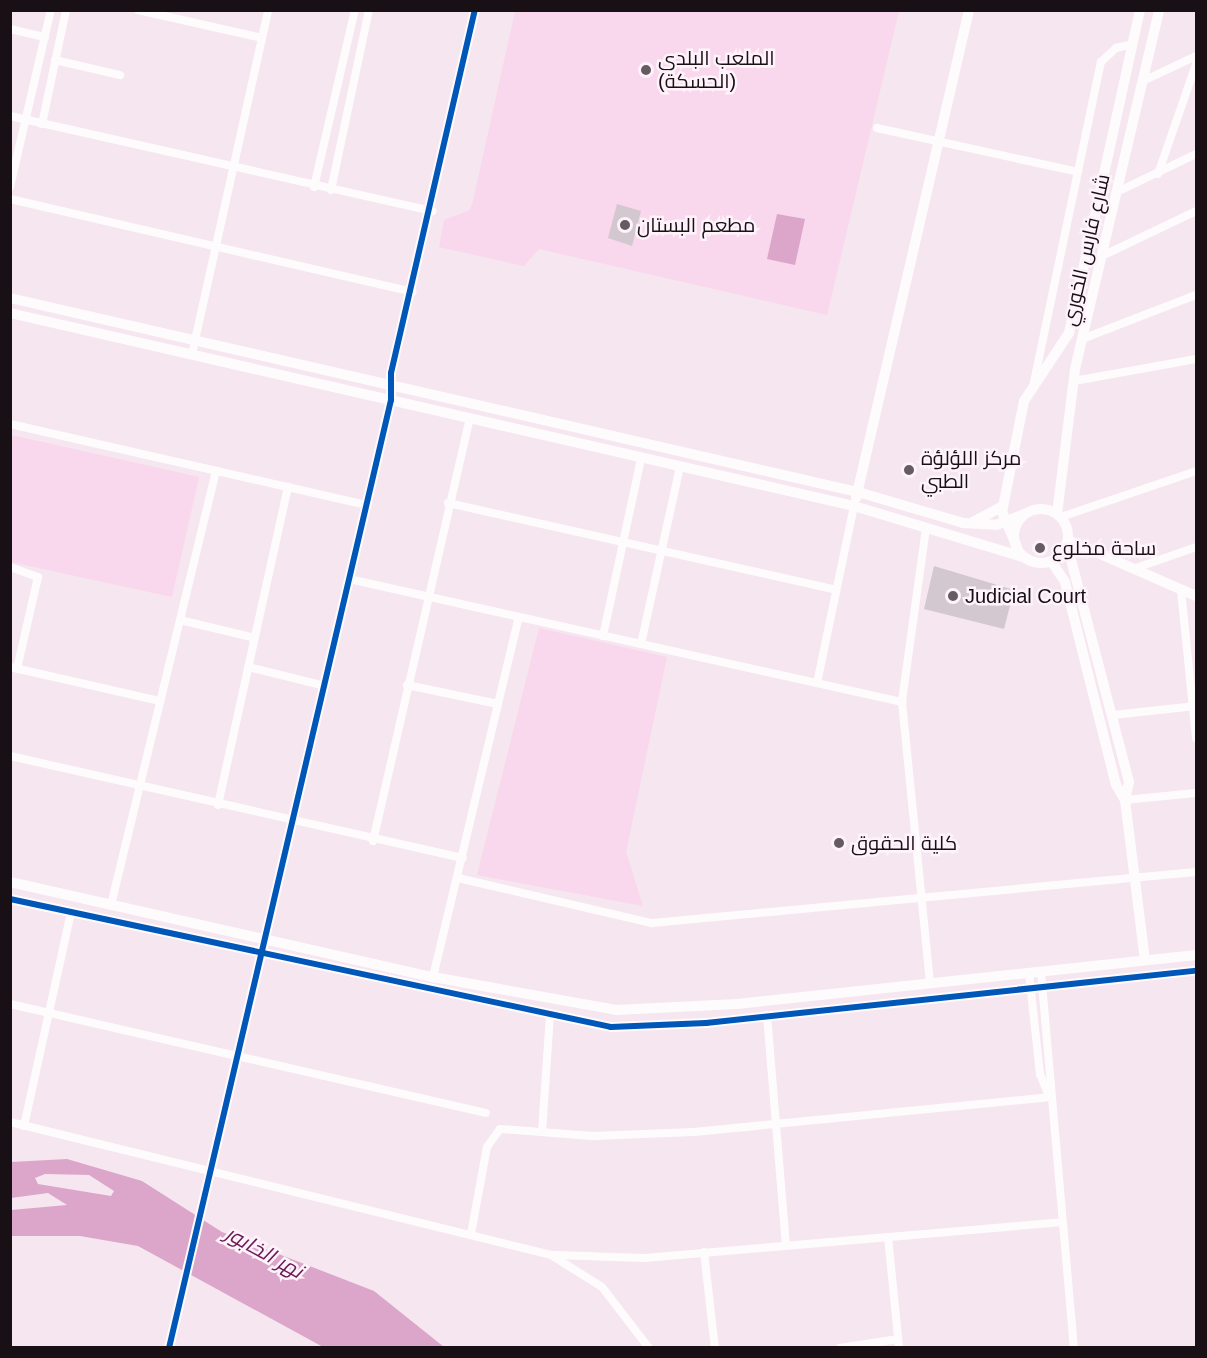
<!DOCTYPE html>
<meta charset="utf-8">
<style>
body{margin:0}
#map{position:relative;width:1207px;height:1358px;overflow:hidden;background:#f6e6f0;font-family:Arial,Cairo,sans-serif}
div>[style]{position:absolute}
.green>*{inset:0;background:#f9d7ec}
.water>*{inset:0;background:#dba6c9}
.building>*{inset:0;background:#d4c8d0}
.minor>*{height:8px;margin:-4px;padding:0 4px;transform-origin:4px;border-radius:4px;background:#fefbfd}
.tertiary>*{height:10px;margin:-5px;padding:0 5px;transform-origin:5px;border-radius:5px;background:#fefbfd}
.tertiary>.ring{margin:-5px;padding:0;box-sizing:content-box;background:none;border:10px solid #fefbfd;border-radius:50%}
.cycleway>*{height:6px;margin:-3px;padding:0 3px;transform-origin:3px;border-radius:3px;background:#0057b8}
.dots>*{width:16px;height:16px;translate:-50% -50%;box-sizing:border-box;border:3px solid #fef3fa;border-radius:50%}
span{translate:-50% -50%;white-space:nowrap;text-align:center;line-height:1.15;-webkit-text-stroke:5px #fef3fa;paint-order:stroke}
.poi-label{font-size:20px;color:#191016}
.left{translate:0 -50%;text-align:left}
.street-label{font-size:20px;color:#191016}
.water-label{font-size:21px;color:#6a1956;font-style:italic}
.frame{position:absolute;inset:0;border:12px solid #191016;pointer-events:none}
</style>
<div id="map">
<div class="green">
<i style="clip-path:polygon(515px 11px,899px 11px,827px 315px,539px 249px,524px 266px,439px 247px,444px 220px,470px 210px,473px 201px)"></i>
<i style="clip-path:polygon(11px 435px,199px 477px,172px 597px,11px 562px)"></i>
<i style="clip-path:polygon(539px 628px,667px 657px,626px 852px,643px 906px,477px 875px)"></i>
</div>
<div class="water">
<i style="clip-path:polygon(777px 214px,805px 219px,795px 265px,767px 259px)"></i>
<i style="clip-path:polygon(evenodd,67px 1159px,142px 1181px,222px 1232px,374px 1291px,444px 1347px,323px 1347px,138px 1246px,80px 1236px,11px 1236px,11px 1210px,67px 1205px,48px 1193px,11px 1198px,11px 1162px,67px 1159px,45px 1174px,89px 1175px,114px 1191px,111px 1196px,38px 1184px,35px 1178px,45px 1174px)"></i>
</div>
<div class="building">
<i style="clip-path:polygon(617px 204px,641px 211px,632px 246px,608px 238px)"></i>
<i style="clip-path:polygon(934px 566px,1014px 590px,1004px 629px,924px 609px)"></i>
</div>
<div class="minor">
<i style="left:138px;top:10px;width:127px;rotate:12.7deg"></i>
<i style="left:10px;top:29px;width:36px;rotate:13deg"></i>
<i style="left:55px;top:60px;width:67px;rotate:13deg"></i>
<i style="left:1143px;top:81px;width:59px;rotate:-25.3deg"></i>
<i style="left:10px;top:116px;width:433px;rotate:12.7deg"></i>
<i style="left:42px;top:124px;width:116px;rotate:-78.1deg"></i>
<i style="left:877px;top:128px;width:206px;rotate:12.3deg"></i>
<i style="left:1158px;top:174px;width:116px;rotate:-70.9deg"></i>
<i style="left:10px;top:187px;width:182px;rotate:-77deg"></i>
<i style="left:314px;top:187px;width:182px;rotate:-77deg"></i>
<i style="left:331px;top:190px;width:184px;rotate:-78.1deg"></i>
<i style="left:1117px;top:192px;width:88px;rotate:-25.7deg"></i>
<i style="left:10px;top:199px;width:413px;rotate:13deg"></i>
<i style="left:1102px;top:256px;width:104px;rotate:-25.6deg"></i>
<i style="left:1082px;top:339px;width:122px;rotate:-21.1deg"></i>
<i style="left:192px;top:354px;width:352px;rotate:-77.5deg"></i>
<i style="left:1074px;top:381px;width:124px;rotate:-10.2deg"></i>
<i style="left:1034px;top:382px;width:327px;rotate:-78.2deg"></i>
<i style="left:1101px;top:62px;width:21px;rotate:-43deg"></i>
<i style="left:1116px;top:48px;width:17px;rotate:-13deg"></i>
<i style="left:10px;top:424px;width:365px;rotate:12.8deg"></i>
<i style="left:448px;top:503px;width:398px;rotate:12.6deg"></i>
<i style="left:1061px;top:517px;width:143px;rotate:-18.8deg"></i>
<i style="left:926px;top:528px;width:176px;rotate:97.9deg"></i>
<i style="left:902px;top:702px;width:282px;rotate:84.3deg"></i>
<i style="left:10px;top:567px;width:30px;rotate:20deg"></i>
<i style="left:38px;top:577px;width:94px;rotate:102.9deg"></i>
<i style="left:1133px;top:569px;width:67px;rotate:-19.2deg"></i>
<i style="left:349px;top:579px;width:567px;rotate:12.54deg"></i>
<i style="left:1181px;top:590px;width:149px;rotate:84.2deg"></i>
<i style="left:180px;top:620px;width:77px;rotate:13.5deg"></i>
<i style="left:603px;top:636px;width:182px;rotate:-77.9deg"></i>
<i style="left:641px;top:644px;width:181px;rotate:-77.6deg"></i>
<i style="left:10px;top:667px;width:154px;rotate:12.8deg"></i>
<i style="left:248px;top:667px;width:79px;rotate:13.9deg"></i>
<i style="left:817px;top:683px;width:181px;rotate:-78.2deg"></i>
<i style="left:407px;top:685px;width:93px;rotate:11.8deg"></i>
<i style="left:1113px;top:715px;width:83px;rotate:-6.2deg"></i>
<i style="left:10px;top:756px;width:464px;rotate:12.7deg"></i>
<i style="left:1125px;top:800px;width:71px;rotate:-5.6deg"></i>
<i style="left:218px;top:805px;width:326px;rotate:-77.6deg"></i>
<i style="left:373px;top:841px;width:431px;rotate:-77.1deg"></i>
<i style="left:458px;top:878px;width:199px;rotate:13.1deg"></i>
<i style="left:652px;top:923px;width:546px;rotate:-5.36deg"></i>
<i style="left:111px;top:905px;width:447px;rotate:-76.4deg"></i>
<i style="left:1041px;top:972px;width:377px;rotate:85deg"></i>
<i style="left:1029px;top:973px;width:102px;rotate:83.8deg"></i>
<i style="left:1040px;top:1074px;width:24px;rotate:68deg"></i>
<i style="left:433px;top:977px;width:370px;rotate:-76.6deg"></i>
<i style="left:10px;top:1004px;width:488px;rotate:12.9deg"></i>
<i style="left:767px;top:1015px;width:230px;rotate:85.3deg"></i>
<i style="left:10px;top:1122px;width:557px;rotate:13.81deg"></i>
<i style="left:551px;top:1255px;width:60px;rotate:32.1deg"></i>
<i style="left:602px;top:1287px;width:77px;rotate:52.4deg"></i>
<i style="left:24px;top:1126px;width:219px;rotate:-77.6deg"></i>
<i style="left:542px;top:1132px;width:117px;rotate:-86.1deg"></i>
<i style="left:471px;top:1234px;width:88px;rotate:-79.6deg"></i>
<i style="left:487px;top:1147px;width:22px;rotate:-54deg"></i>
<i style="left:500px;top:1129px;width:93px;rotate:4.3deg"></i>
<i style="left:593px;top:1136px;width:101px;rotate:-2.3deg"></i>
<i style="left:694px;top:1132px;width:357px;rotate:-5.6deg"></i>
<i style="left:888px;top:1237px;width:112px;rotate:84.3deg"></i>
<i style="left:704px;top:1252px;width:97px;rotate:83.5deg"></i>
<i style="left:555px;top:1255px;width:89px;rotate:1.9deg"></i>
<i style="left:644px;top:1258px;width:420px;rotate:-4.9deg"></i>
<i style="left:840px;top:1348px;width:59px;rotate:-8.8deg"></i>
</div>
<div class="tertiary">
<i style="left:10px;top:298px;width:870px;rotate:12.89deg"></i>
<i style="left:858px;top:492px;width:109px;rotate:16.4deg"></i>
<i style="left:963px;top:523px;width:33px;rotate:3deg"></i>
<i style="left:996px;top:525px;width:33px;rotate:-21deg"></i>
<i style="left:10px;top:313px;width:866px;rotate:12.88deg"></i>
<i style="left:854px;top:506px;width:180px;rotate:16.8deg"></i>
<i style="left:856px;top:498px;width:501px;rotate:-76.96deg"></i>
<i class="ring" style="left:1014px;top:509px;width:44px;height:44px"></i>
<i style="left:1057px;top:514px;width:146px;rotate:-82.9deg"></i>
<i style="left:1075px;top:369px;width:369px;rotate:-76.8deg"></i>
<i style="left:973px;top:522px;width:34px;rotate:-28deg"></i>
<i style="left:1068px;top:540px;width:140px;rotate:23.6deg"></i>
<i style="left:1067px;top:544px;width:246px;rotate:75.4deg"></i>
<i style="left:1129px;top:782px;width:18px;rotate:103deg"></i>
<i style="left:1125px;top:800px;width:161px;rotate:82.9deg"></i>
<i style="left:1017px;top:547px;width:38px;rotate:-113deg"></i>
<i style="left:1002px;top:512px;width:113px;rotate:-78.8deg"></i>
<i style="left:1024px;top:401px;width:82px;rotate:-56.5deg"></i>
<i style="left:1069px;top:333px;width:331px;rotate:-77.6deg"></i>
<i style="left:1051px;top:561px;width:25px;rotate:56deg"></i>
<i style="left:1065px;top:582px;width:209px;rotate:75.9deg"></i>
<i style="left:1116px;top:785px;width:17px;rotate:59deg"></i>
<i style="left:10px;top:882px;width:434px;rotate:12.7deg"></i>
<i style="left:433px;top:977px;width:186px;rotate:10.2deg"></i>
<i style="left:616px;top:1010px;width:121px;rotate:-2.8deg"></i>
<i style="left:737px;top:1004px;width:462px;rotate:-6.1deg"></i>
<i style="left:10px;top:899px;width:614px;rotate:12.02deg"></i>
<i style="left:611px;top:1027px;width:95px;rotate:-2.4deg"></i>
<i style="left:706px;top:1023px;width:493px;rotate:-6.1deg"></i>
<i style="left:169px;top:1348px;width:974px;rotate:-76.82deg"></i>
<i style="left:391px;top:400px;width:27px;rotate:-90deg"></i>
<i style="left:391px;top:373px;width:373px;rotate:-77deg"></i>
</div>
<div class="cycleway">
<i style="left:10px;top:899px;width:614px;rotate:12.02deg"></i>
<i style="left:611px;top:1027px;width:95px;rotate:-2.4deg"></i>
<i style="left:706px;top:1023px;width:493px;rotate:-6.1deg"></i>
<i style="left:169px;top:1348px;width:974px;rotate:-76.82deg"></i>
<i style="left:391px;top:400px;width:27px;rotate:-90deg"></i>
<i style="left:391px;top:373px;width:373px;rotate:-77deg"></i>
</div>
<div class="dots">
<i style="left:646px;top:70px;background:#665b62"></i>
<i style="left:625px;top:225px;background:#665b62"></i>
<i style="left:909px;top:470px;background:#665b62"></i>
<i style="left:1040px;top:548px;background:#665b62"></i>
<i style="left:953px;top:596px;background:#665b62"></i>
<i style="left:839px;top:843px;background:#665b62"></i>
</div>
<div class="poi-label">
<span class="left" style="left:658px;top:70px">الملعب البلدي<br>(الحسكة)</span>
<span class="left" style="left:637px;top:225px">مطعم البستان</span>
<span class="left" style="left:921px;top:470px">مركز اللؤلؤة<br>الطبي</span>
<span class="left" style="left:1052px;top:548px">ساحة مخلوع</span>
<span class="left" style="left:965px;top:596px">Judicial Court</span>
<span class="left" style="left:851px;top:843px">كلية الحقوق</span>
</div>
<div class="street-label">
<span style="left:1086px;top:250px;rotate:-77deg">شارع فارس الخوري</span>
</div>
<div class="water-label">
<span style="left:264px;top:1252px;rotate:29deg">نهر الخابور</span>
</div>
<div class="frame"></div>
</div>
